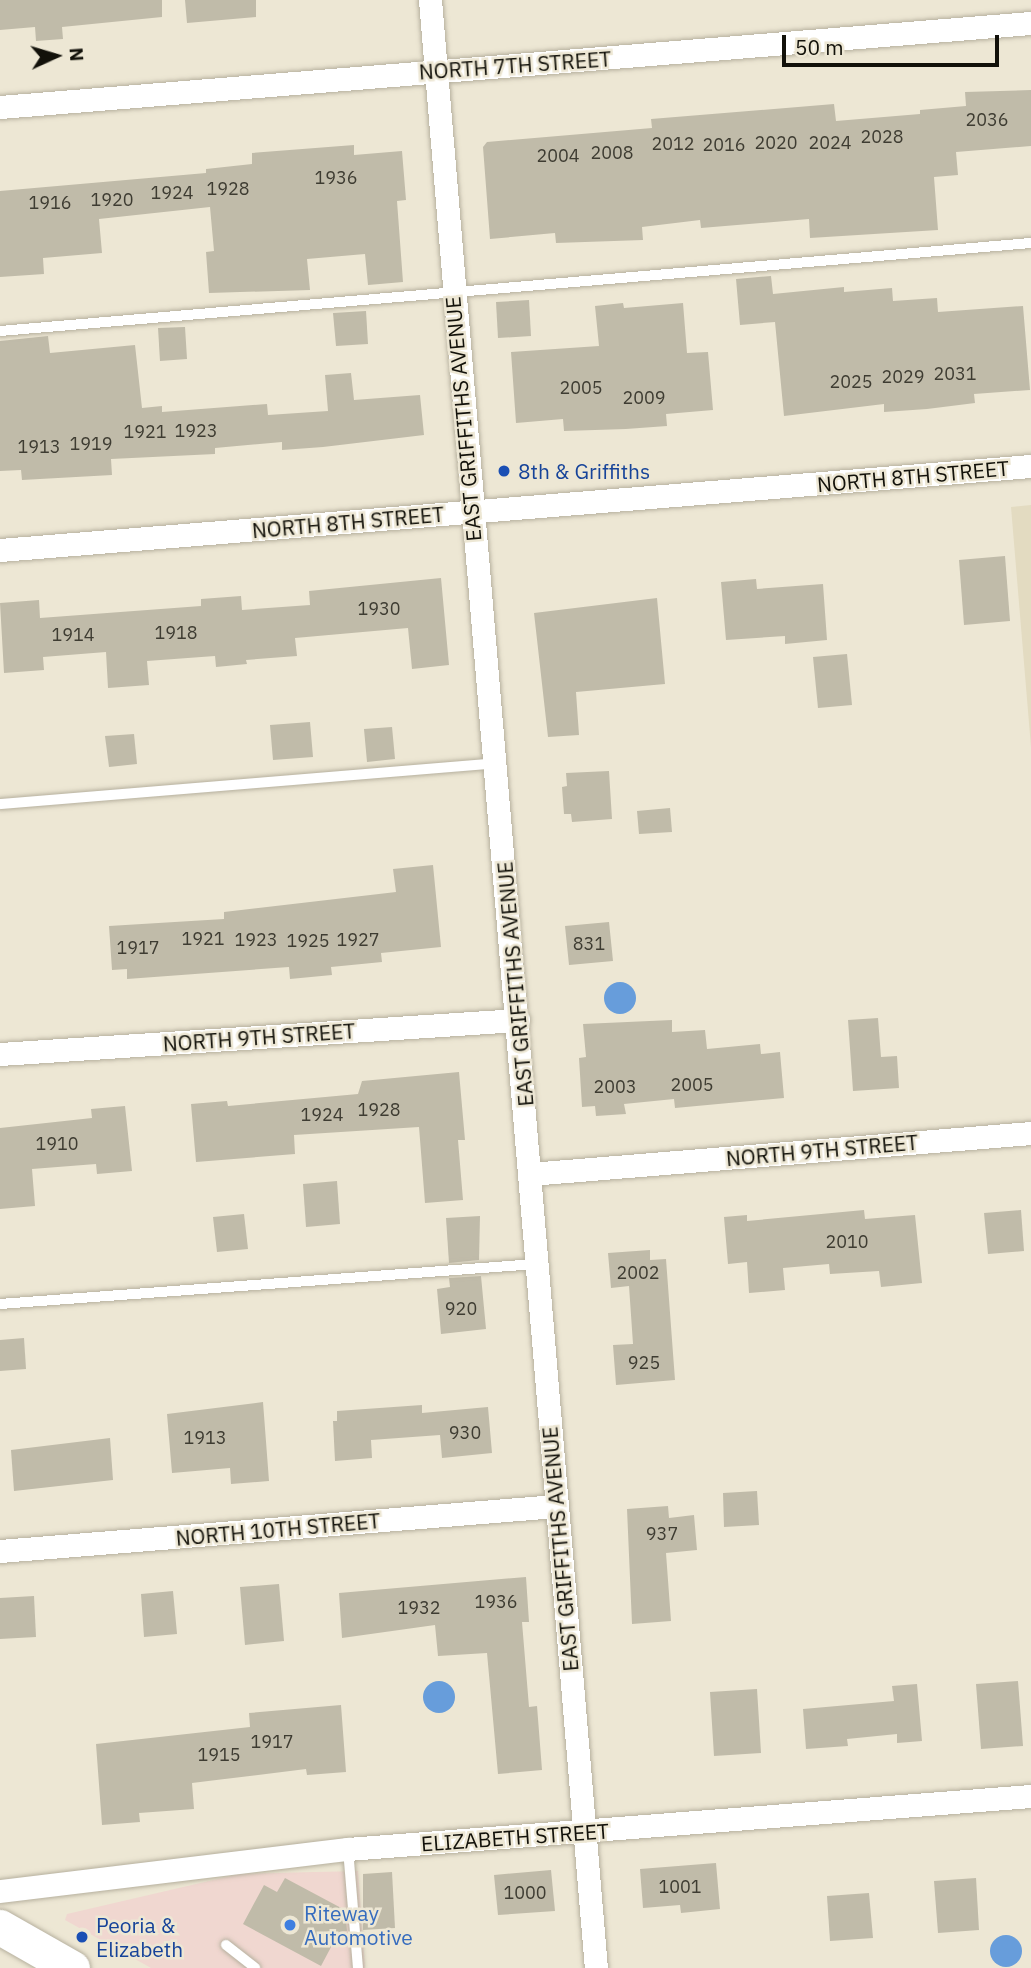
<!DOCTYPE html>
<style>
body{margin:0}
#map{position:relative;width:1031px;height:1968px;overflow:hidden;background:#ede7d4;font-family:"IBM Plex Sans",sans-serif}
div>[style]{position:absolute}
.commercial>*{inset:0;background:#f0d7d0}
.built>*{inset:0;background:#e3dbc1}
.water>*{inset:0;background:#679ddb}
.round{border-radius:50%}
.building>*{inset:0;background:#c0bba9}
.roads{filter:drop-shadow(0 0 2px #b6b09e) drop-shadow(0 0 2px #b6b09e)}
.lane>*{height:10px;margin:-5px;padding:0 5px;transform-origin:5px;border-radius:5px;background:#fff}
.street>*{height:23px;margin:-11.5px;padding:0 11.5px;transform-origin:11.5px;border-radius:11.5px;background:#fff}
.primary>*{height:35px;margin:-17.5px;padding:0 17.5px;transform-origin:17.5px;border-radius:17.5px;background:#fff}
.dots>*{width:19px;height:19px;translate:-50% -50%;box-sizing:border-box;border:4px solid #ede7d4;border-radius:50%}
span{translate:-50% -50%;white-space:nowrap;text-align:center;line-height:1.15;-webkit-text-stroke:5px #ede7d4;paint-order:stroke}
.number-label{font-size:18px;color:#3e3c32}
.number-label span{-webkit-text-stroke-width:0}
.street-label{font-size:21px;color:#12110a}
.transit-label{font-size:21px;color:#164399}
.left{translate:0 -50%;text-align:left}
.shop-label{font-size:21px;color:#366cbe}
.north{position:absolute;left:21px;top:21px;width:70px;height:70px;-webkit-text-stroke:5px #ede7d4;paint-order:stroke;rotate:86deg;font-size:19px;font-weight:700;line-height:28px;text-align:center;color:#12110a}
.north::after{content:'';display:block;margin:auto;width:24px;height:32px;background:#12110a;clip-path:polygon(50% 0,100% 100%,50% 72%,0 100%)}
.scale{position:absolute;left:782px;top:35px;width:217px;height:32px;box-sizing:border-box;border:4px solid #12110a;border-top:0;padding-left:9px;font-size:21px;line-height:24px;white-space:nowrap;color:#12110a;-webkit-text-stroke:5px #ede7d4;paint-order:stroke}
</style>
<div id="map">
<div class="commercial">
<i style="clip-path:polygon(358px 1871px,365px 1968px,151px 1968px,65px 1920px,67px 1914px,239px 1874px)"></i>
</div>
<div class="built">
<i style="clip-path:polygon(1031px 505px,1031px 747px,1011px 507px)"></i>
</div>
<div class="water">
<i class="round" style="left:604px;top:982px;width:32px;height:32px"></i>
<i class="round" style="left:423px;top:1681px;width:32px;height:32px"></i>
<i class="round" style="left:990px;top:1935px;width:32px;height:32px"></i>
</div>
<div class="building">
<i style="clip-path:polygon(0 0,162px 0,162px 17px,62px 27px,63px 39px,36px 41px,35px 27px,0 30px)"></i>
<i style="clip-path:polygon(185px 0,256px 0,256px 17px,187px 23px)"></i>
<i style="clip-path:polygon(1031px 90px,1031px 146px,956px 152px,958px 175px,934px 177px,938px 230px,810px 238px,809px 219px,701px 228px,700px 220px,642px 227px,643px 240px,556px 243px,555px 233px,490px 239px,483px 147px,487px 142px,652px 128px,651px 119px,834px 104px,836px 121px,920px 114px,920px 110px,966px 106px,965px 92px)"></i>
<i style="clip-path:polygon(354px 145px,354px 155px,402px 151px,406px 200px,397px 201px,403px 282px,368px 285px,365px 254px,307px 259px,310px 290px,209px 293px,206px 252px,214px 251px,210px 207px,99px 219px,102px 253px,43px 258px,44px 274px,0 277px,0 191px,206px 173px,206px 169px,252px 164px,252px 153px)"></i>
<i style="clip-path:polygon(771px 276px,773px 294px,844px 287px,844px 292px,892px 288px,893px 301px,937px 298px,938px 312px,1023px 306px,1030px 390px,974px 394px,975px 403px,927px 409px,884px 412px,884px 404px,784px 416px,775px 322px,740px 325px,736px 279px)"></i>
<i style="clip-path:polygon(529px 300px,531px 336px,498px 338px,496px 302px)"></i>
<i style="clip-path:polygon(623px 303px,624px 308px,683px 303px,687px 353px,708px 352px,713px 410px,666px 414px,667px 426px,626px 429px,564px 431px,563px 419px,516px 423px,511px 352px,599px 346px,595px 306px)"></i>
<i style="clip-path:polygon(366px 311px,368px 344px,336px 346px,333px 313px)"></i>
<i style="clip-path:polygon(185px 327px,187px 359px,160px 361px,158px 328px)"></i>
<i style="clip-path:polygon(48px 336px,50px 353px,135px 345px,142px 408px,162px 406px,162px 412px,267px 404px,268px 415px,328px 411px,325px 375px,351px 373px,354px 400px,420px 395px,424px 435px,323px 447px,282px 450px,282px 442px,215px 448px,215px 454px,111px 459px,112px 475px,22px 480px,21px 470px,0 471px,0 341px)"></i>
<i style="clip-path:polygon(1005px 556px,1010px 621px,964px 625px,959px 560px)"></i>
<i style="clip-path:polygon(441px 578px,449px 665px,412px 669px,408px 628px,295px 638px,297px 656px,246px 660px,247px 664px,216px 667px,215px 656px,147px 661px,149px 685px,108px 688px,106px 652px,43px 657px,44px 670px,4px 673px,0 603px,39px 600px,40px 618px,201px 606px,201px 599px,241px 596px,242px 610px,310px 605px,309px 591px)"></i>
<i style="clip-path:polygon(756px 579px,757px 589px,823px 584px,827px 640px,785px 644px,785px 636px,726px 640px,721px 582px)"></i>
<i style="clip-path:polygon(657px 598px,665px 684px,576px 692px,579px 735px,548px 737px,534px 613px)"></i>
<i style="clip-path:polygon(847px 654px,852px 705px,818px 708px,813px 657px)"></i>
<i style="clip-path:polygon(310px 722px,313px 757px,273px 760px,270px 725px)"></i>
<i style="clip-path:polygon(392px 727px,395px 759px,367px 762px,364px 729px)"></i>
<i style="clip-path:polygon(134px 734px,137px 764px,109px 767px,105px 736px)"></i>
<i style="clip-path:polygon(609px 771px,612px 819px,572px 822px,571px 814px,564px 814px,562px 787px,567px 786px,566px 773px)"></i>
<i style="clip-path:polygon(670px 808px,672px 832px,639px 834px,637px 811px)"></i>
<i style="clip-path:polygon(433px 865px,441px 947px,381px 953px,382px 962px,331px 967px,332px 975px,290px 979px,289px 967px,127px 979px,127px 969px,112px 970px,109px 926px,224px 919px,224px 912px,396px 892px,393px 869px)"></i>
<i style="clip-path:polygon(609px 922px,613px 961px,569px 965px,565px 926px)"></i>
<i style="clip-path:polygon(878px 1018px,881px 1057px,897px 1056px,899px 1088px,853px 1091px,848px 1020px)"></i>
<i style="clip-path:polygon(672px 1020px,672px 1032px,705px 1030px,707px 1049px,760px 1044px,761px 1054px,780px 1052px,784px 1098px,675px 1108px,674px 1099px,624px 1104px,626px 1114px,596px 1116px,595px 1106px,582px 1107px,579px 1058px,586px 1057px,583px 1024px)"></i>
<i style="clip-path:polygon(459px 1072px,465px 1140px,458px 1140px,463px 1200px,425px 1203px,419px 1127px,294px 1135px,295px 1154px,196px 1162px,191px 1104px,227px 1101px,228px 1106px,358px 1094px,362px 1081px)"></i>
<i style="clip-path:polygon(125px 1106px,132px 1171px,97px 1174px,96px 1164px,32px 1169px,35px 1206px,0 1209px,0 1128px,92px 1118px,91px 1109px)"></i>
<i style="clip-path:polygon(337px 1181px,340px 1224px,306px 1227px,303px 1184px)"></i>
<i style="clip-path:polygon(864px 1210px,865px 1219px,915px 1215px,922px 1283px,881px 1287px,879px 1271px,830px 1274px,829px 1264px,783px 1268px,785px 1290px,749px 1293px,747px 1262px,728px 1264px,724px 1217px,747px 1215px,747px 1221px)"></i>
<i style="clip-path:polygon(1021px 1210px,1024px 1251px,988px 1254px,984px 1213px)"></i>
<i style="clip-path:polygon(244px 1214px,248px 1249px,217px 1252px,213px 1217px)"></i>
<i style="clip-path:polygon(480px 1216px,479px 1260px,449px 1263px,446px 1218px)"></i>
<i style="clip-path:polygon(650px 1250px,650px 1260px,666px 1259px,675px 1380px,616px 1385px,613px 1345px,633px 1344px,629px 1286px,611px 1288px,608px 1253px)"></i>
<i style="clip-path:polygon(481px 1276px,486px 1329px,441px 1334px,437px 1289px,450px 1287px,449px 1278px)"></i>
<i style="clip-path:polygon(24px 1338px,26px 1369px,0 1371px,0 1340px)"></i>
<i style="clip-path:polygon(263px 1402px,269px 1481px,231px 1484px,230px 1468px,172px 1473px,167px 1414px)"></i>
<i style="clip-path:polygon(422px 1405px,422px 1413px,488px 1407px,492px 1453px,442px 1458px,440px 1435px,371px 1440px,372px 1458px,335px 1461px,333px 1421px,337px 1421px,337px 1411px)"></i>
<i style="clip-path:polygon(110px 1438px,113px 1480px,14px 1491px,11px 1450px)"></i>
<i style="clip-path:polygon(757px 1491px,759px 1525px,724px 1527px,723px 1493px)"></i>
<i style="clip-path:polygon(668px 1506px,669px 1518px,694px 1515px,697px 1550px,666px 1553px,671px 1621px,632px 1624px,627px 1509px)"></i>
<i style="clip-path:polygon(526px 1577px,529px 1622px,522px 1622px,529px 1707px,537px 1706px,542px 1770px,498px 1774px,487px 1653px,438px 1656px,435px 1625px,342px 1638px,339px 1593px)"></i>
<i style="clip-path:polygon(279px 1584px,284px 1641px,245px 1645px,240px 1587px)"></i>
<i style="clip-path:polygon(173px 1591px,177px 1634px,144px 1637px,141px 1594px)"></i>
<i style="clip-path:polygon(34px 1596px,36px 1637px,0 1639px,0 1598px)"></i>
<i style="clip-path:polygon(1018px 1681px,1023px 1746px,981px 1749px,976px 1684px)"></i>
<i style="clip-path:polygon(917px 1684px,922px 1741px,897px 1743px,897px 1734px,847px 1739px,848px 1746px,806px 1749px,803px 1709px,894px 1701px,892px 1686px)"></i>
<i style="clip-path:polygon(757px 1689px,761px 1753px,714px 1756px,710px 1692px)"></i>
<i style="clip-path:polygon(341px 1705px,346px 1772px,307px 1775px,306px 1769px,192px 1783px,194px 1809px,139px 1813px,140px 1822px,102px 1825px,96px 1744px,250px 1727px,249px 1713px)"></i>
<i style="clip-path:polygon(716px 1863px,720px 1909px,681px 1913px,680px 1905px,643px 1908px,640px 1869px)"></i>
<i style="clip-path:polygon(551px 1870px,555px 1911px,498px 1915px,494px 1875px)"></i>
<i style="clip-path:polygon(392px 1872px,395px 1928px,363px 1930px,363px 1874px)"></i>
<i style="clip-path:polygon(285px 1878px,345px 1910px,347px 1931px,339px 1932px,321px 1966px,243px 1924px,264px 1885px,277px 1892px)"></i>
<i style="clip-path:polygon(976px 1878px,979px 1930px,938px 1933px,934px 1881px)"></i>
<i style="clip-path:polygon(869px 1893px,873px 1938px,830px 1941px,827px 1896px)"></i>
</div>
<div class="roads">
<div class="lane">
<i style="left:0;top:331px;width:1035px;rotate:-4.88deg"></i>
<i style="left:0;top:804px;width:499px;rotate:-4.7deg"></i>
<i style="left:0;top:1304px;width:537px;rotate:-4.27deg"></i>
<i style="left:348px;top:1849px;width:119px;rotate:85.2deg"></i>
<i style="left:226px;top:1945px;width:37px;rotate:38deg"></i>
</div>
<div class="street">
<i style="left:430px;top:0;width:1975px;rotate:85.18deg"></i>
<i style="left:0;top:107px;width:1034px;rotate:-4.66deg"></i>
<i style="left:0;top:550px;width:1034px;rotate:-4.66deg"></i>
<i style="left:0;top:1054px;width:519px;rotate:-3.76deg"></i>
<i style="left:530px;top:1174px;width:503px;rotate:-4.68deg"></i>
<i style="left:0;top:1551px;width:558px;rotate:-4.63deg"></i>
<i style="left:0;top:1891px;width:351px;rotate:-6.9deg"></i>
<i style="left:348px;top:1849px;width:685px;rotate:-4.44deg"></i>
</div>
<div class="primary">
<i style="left:0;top:1927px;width:83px;rotate:29.7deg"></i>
</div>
</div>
<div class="dots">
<i style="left:504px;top:471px;background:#1a4fb4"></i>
<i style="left:290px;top:1925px;background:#3f7fe0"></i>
<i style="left:82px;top:1937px;background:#1a4fb4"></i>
</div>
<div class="number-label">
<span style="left:987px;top:120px">2036</span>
<span style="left:882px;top:137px">2028</span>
<span style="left:776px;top:143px">2020</span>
<span style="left:830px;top:143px">2024</span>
<span style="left:673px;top:144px">2012</span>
<span style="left:724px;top:145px">2016</span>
<span style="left:612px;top:153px">2008</span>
<span style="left:558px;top:156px">2004</span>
<span style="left:336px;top:178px">1936</span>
<span style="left:228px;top:189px">1928</span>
<span style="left:172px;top:193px">1924</span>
<span style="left:112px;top:200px">1920</span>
<span style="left:50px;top:203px">1916</span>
<span style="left:955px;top:374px">2031</span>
<span style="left:903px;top:377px">2029</span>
<span style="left:851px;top:382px">2025</span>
<span style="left:581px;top:388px">2005</span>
<span style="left:644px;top:398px">2009</span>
<span style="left:196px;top:431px">1923</span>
<span style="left:145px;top:432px">1921</span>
<span style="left:91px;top:444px">1919</span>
<span style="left:39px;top:447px">1913</span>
<span style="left:379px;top:609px">1930</span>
<span style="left:176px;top:633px">1918</span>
<span style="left:73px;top:635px">1914</span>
<span style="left:203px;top:939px">1921</span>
<span style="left:256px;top:940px">1923</span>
<span style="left:358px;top:940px">1927</span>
<span style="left:308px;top:941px">1925</span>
<span style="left:589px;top:944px">831</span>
<span style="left:138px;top:948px">1917</span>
<span style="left:692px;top:1085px">2005</span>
<span style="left:615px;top:1087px">2003</span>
<span style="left:379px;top:1110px">1928</span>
<span style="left:322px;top:1115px">1924</span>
<span style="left:57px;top:1144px">1910</span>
<span style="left:847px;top:1242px">2010</span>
<span style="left:638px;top:1273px">2002</span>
<span style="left:461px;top:1309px">920</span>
<span style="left:644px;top:1363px">925</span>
<span style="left:465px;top:1433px">930</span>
<span style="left:205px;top:1438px">1913</span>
<span style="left:662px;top:1534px">937</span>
<span style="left:496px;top:1602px">1936</span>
<span style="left:419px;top:1608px">1932</span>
<span style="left:272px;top:1742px">1917</span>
<span style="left:219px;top:1755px">1915</span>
<span style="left:680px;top:1887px">1001</span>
<span style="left:525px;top:1893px">1000</span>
</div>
<div class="street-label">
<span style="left:515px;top:65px;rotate:-4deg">NORTH 7TH STREET</span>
<span style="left:463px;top:419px;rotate:-95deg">EAST GRIFFITHS AVENUE</span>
<span style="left:913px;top:476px;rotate:-5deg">NORTH 8TH STREET</span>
<span style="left:348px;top:522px;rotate:-5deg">NORTH 8TH STREET</span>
<span style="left:515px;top:984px;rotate:-95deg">EAST GRIFFITHS AVENUE</span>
<span style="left:259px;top:1037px;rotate:-4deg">NORTH 9TH STREET</span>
<span style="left:822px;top:1150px;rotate:-5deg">NORTH 9TH STREET</span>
<span style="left:278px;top:1529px;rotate:-5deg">NORTH 10TH STREET</span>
<span style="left:560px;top:1549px;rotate:-95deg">EAST GRIFFITHS AVENUE</span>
<span style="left:515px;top:1837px;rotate:-4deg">ELIZABETH STREET</span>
</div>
<div class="transit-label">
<span class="left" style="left:518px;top:471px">8th &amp; Griffiths</span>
<span class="left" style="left:96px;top:1937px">Peoria &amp;<br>Elizabeth</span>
</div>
<div class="shop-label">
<span class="left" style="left:304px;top:1925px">Riteway<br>Automotive</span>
</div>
<div class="north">N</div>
<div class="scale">50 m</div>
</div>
